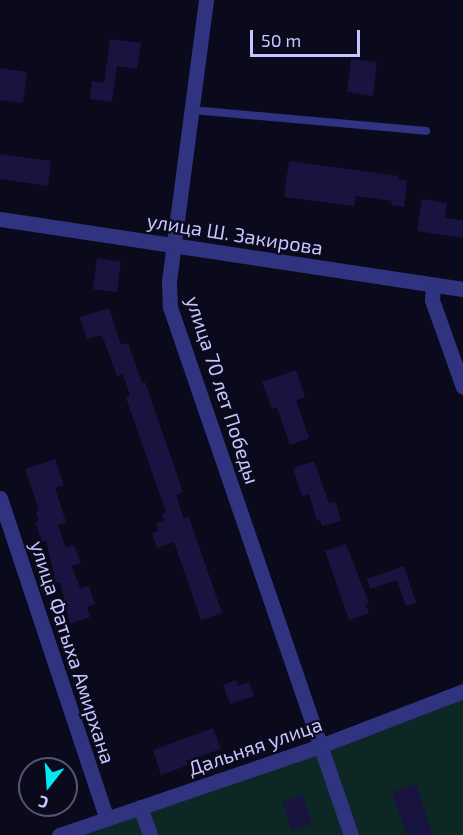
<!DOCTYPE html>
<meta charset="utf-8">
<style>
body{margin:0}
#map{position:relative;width:463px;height:835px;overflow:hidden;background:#0b091c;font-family:"Exo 2",sans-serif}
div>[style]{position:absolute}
.green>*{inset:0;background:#0c2724}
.building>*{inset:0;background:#19143f}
.service>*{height:8px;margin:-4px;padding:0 4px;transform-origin:4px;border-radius:4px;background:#303380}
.minor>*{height:15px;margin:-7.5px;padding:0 7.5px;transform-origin:7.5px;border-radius:7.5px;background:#303380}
span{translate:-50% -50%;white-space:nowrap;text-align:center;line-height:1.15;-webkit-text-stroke:4.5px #0b091c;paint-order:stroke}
.street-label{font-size:20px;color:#c7c5ff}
.north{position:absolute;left:18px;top:757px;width:60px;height:60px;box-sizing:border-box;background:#0b091c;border:2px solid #565477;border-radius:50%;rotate:197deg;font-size:16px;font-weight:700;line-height:24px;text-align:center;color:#c7c5ff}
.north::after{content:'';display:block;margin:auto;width:21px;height:27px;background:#00eaf0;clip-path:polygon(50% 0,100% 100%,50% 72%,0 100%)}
.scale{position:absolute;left:250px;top:30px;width:110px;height:27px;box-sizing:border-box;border:3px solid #c7c5ff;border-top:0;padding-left:8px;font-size:18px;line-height:21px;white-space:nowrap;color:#c7c5ff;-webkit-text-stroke:4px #0b091c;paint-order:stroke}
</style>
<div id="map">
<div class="green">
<i style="clip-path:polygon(463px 692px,463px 835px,84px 835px,173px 804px)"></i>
</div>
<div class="building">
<i style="clip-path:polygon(110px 39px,141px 43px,137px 69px,117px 66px,112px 102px,90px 99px,92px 81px,104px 83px)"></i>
<i style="clip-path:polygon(351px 59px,377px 62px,373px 96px,347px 92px)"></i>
<i style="clip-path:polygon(0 68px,27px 72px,23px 103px,0 100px)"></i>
<i style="clip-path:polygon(0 154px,51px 161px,48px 186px,0 179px)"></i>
<i style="clip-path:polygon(289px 161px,399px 176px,398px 179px,407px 181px,404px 207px,391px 205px,392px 201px,356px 196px,354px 206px,284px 197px)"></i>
<i style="clip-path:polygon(422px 199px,447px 203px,445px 218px,463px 220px,463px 238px,417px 231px)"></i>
<i style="clip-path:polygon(97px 258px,121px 262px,117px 292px,93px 289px)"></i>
<i style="clip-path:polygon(109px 308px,121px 345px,128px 343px,142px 383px,145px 382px,183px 492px,176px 495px,184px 519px,189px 517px,222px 613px,201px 620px,174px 542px,157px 548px,152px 533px,158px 531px,156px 523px,164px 521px,162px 514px,166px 512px,126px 398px,130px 396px,123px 374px,117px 376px,102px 335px,87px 339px,80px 317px)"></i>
<i style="clip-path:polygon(296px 370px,305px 397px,296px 400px,309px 438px,290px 445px,277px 407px,272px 409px,262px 382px)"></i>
<i style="clip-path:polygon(55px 459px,64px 485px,55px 488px,66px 522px,58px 525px,66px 548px,74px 545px,81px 563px,72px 566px,80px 588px,89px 586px,95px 604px,87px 607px,90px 617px,70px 624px,60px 582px,56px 583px,46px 540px,42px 542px,35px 522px,39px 521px,36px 512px,39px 510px,25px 469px)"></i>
<i style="clip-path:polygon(314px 461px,329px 503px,336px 502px,341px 521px,322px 526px,320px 520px,317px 521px,309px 494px,302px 496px,293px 468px)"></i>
<i style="clip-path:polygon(346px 544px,369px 603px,365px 604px,369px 613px,349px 620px,325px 551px)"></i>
<i style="clip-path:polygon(404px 566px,416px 603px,406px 606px,397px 580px,370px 589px,367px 579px)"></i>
<i style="clip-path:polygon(236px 680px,238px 686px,249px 682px,254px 696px,230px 704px,223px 685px)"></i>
<i style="clip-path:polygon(213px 728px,221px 749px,186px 761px,188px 765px,161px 775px,153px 750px)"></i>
<i style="clip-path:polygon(416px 784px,428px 822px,433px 835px,407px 835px,392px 792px)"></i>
<i style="clip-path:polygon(302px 795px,312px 824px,292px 831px,282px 802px)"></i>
</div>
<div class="service">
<i style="left:192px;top:110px;width:235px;rotate:5.1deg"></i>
</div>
<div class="minor">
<i style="left:206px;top:0;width:284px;rotate:97.5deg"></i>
<i style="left:169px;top:282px;width:25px;rotate:88deg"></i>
<i style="left:170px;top:307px;width:558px;rotate:71.08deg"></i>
<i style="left:0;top:219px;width:468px;rotate:8.6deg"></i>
<i style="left:433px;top:286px;width:14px;rotate:94deg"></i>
<i style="left:432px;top:300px;width:92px;rotate:70.4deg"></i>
<i style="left:0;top:498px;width:338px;rotate:71.6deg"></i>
<i style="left:140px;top:807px;width:30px;rotate:70deg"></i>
<i style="left:59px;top:835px;width:276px;rotate:-18.8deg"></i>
<i style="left:320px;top:746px;width:153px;rotate:-21deg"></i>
</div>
<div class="street-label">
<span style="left:235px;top:234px;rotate:9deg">улица Ш. Закирова</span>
<span style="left:223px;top:390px;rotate:72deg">улица 70 лет Победы</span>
<span style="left:73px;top:652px;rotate:72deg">улица Фатыха Амирхана</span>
<span style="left:255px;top:746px;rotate:-19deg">Дальняя улица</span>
</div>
<div class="north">С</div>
<div class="scale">50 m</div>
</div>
